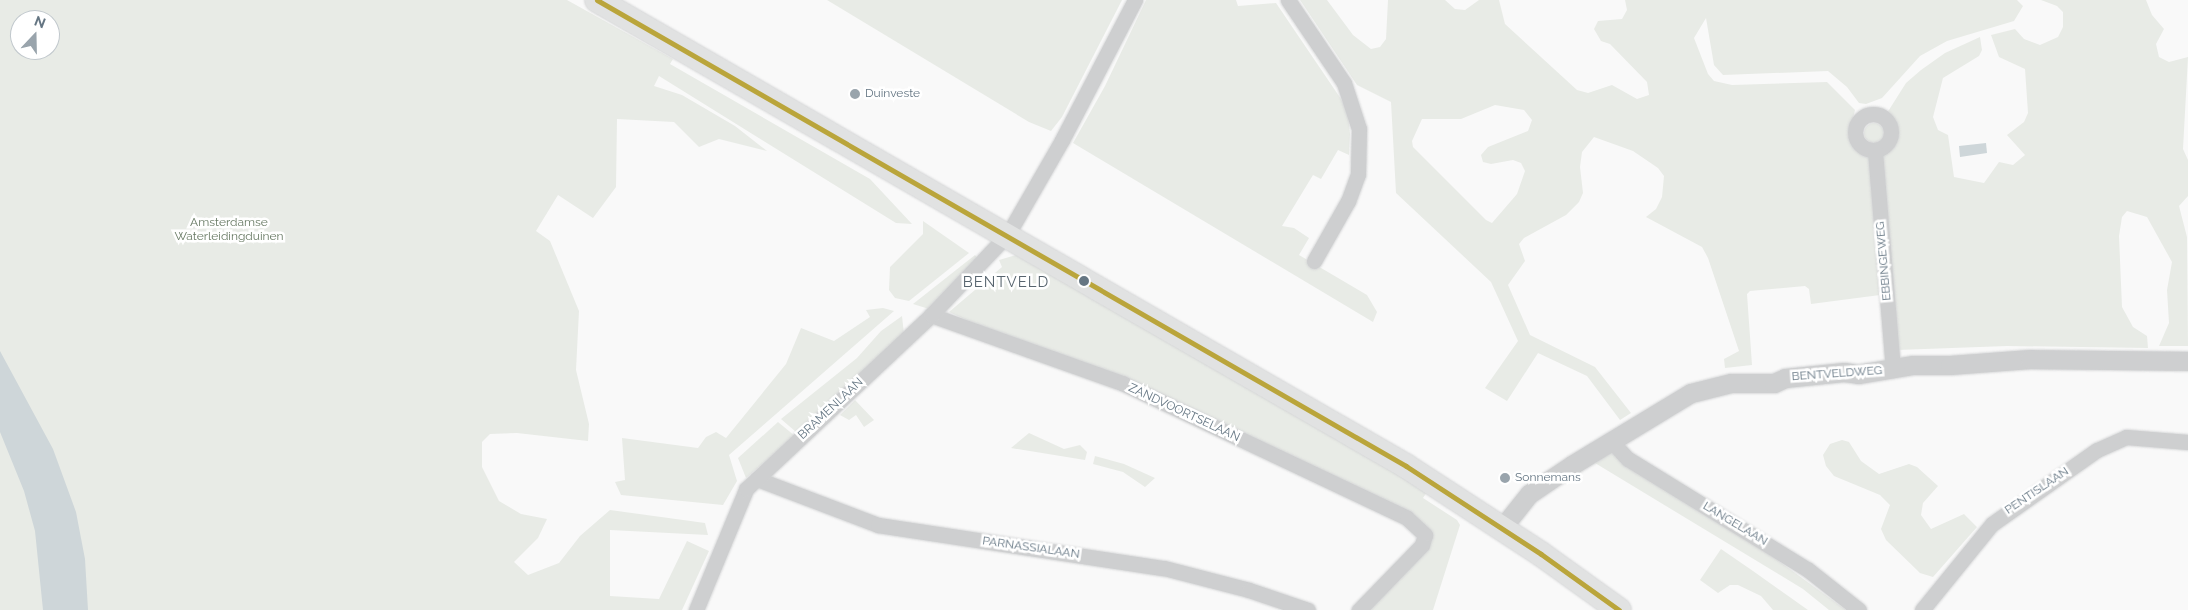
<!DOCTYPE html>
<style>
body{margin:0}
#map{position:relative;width:2188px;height:610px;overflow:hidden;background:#f9f9f9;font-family:Raleway,sans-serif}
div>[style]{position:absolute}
.green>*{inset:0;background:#e8ebe6}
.round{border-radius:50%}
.water>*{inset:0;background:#ced6d9}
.roads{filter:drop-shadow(0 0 1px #d5d6d7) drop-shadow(0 0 1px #d5d6d7)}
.minor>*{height:15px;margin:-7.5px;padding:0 7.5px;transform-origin:7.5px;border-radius:7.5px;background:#cecfd0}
.minor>.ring{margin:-7.5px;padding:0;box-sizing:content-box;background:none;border:15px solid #cecfd0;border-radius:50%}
.tertiary>*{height:19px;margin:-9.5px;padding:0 9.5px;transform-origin:9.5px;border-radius:9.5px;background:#cecfd0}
.primary>*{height:24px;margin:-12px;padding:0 12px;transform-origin:12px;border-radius:12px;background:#e1e2e2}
.bus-1>*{height:5px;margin:-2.5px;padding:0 2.5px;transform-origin:2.5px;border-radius:2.5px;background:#baa53b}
.dots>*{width:14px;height:14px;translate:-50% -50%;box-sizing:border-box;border:2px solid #fff;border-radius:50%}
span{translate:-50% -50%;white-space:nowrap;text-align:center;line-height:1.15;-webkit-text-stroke:5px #fff;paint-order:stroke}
.poi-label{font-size:12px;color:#657683}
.left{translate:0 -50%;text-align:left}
.park-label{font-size:12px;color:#687a64}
.street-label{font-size:12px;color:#657683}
.quarter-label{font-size:15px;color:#57646e;letter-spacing:1px}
.north{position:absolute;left:10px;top:10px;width:50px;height:50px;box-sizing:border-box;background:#fff;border:1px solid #c1c8cd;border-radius:50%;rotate:21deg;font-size:14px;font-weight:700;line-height:20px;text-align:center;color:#657683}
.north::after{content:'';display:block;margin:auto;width:18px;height:22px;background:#99a4ac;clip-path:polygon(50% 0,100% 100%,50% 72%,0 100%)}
</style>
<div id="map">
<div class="green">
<i style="clip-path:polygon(evenodd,0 0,567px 0,673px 59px,670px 64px,870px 179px,912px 224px,896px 223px,659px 76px,654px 86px,682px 95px,735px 126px,767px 151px,719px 139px,699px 147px,674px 122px,617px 119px,616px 187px,593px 218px,558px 195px,536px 231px,550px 241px,579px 311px,576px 370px,589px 424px,588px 441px,517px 433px,490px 434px,482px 442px,482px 467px,499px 501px,521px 514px,547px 519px,538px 538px,514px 562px,528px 575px,559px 563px,580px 536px,610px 510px,705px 523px,708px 535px,610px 530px,610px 596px,659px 599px,687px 541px,709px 551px,682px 610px,0 610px,0 0,20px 20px,50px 20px,50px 50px,20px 50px,20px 20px)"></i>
<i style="clip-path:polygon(827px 0,1122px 0,1062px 117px,1051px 131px,1029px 122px)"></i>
<i style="clip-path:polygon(1146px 0,1236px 0,1238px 6px,1276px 3px,1341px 99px,1348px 115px,1350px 134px,1349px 155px,1338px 150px,1321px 179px,1313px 175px,1282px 226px,1294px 228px,1309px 238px,1299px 255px,1367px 295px,1377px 312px,1373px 322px,1073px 143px,1105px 86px)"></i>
<i style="clip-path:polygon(evenodd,1300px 0,1327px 0,1353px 35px,1371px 49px,1380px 47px,1386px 39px,1388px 0,1445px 0,1455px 9px,1465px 10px,1479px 0,1499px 0,1505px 24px,1577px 90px,1588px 93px,1612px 85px,1637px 99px,1649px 95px,1647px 82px,1610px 44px,1601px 41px,1594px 29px,1598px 21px,1622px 19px,1627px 10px,1625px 0,2017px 0,2023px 6px,2014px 21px,1947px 41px,1920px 56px,1882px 98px,1866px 104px,1859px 103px,1847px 87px,1828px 71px,1723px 75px,1714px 65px,1706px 18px,1694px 38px,1708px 74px,1714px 81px,1732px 85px,1827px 82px,1855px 110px,1850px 131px,1854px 140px,1870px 154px,1880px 295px,1811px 304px,1809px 289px,1805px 286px,1750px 291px,1747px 294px,1752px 365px,1725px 368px,1724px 359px,1739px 351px,1708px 258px,1702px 247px,1646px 217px,1656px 209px,1662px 197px,1664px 176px,1658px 168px,1633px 151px,1594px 137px,1582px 152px,1580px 167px,1583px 193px,1579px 202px,1566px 215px,1524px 238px,1519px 244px,1525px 261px,1508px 285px,1530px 335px,1595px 367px,1631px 413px,1620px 420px,1587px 376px,1538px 353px,1507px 401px,1485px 388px,1518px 341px,1491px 282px,1396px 193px,1391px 102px,1357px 85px,1300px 0,1495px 105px,1524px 110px,1532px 120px,1528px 131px,1488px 147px,1481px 155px,1483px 162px,1491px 164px,1513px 160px,1521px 163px,1525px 171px,1517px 194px,1492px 223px,1486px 220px,1413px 147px,1412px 141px,1422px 119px,1461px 119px,1495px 105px)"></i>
<i style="clip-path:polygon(2041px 0,2146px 0,2152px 15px,2164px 29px,2156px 44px,2159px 57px,2169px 62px,2188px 57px,2183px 149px,2188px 160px,2188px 196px,2179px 206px,2187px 237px,2188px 346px,2159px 346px,2169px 323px,2167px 290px,2172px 262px,2147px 217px,2127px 211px,2122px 217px,2119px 236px,2122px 307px,2133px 327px,2147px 336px,2148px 348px,2007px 346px,1897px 350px,1883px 148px,1893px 129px,1887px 113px,1906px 83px,1921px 70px,1945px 53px,1980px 37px,1982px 50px,1979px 56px,1943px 78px,1933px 117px,1938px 130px,1948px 135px,1954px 177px,1984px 183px,1999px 162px,2013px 165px,2025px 155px,2007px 135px,2024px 122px,2028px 113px,2025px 69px,1999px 57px,1991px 35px,2015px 29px,2024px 39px,2040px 45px,2058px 37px,2063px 27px,2063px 12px,2057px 6px)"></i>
<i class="round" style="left:1864px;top:123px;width:20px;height:20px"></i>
<i style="clip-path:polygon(923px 221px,969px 253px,909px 301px,895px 298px,889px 290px,890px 267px,923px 234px)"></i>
<i style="clip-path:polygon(975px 255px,979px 260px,929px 309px,913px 304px)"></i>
<i style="clip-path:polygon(1016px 255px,1067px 280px,1427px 492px,1423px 498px,1457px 520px,1460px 525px,1433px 610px,1365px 610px,1428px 548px,1425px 526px,949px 312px,1002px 267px,999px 260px)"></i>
<i style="clip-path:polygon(883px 308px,894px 311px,729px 455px,737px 481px,723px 505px,621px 495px,615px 482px,625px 480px,622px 438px,698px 448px,706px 437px,716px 432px,726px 438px,786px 364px,801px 328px,834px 341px,870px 317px,866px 310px)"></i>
<i style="clip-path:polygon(902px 316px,904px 334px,796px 432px,781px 419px,857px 358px,881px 331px)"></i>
<i style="clip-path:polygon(855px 400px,874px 420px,864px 427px,856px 415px,849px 420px,840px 415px)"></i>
<i style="clip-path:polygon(778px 422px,795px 436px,746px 478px,738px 458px)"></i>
<i style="clip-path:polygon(1029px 433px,1064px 449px,1080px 445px,1087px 452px,1085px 460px,1011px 448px)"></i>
<i style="clip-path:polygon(1842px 440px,1849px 442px,1861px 461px,1879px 474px,1909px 464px,1917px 467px,1938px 486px,1923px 503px,1921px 515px,1931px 529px,1964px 514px,1977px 527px,1933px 577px,1920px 573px,1886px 540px,1881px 529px,1890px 505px,1880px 495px,1834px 476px,1826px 466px,1823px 455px,1830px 444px)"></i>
<i style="clip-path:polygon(1611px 452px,1718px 517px,1846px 610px,1829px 610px,1803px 589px,1595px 463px)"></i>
<i style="clip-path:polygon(1095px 456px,1124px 464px,1155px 478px,1145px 487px,1123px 472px,1093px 464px)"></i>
<i style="clip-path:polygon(1721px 549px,1753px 571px,1808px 610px,1773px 610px,1761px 596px,1738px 585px,1730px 585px,1718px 593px,1700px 580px)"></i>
</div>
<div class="water">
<i style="clip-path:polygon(1986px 143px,1987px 153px,1960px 157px,1959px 146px)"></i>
<i style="clip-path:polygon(0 351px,53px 449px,76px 512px,85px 559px,88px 610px,43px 610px,35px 531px,24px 491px,0 432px)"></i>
</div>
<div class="roads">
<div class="minor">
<i style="left:1288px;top:0;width:100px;rotate:56deg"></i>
<i style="left:1344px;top:83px;width:48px;rotate:71.9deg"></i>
<i style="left:1359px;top:129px;width:45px;rotate:91.3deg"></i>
<i style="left:1358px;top:174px;width:29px;rotate:110deg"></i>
<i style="left:1348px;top:201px;width:69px;rotate:119.5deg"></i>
<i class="ring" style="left:1855px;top:114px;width:21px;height:21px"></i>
<i style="left:1875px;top:151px;width:220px;rotate:85.3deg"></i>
<i style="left:931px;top:315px;width:203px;rotate:19.6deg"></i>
<i style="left:1122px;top:383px;width:315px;rotate:25.3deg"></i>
<i style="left:1407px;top:518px;width:25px;rotate:43deg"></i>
<i style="left:1425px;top:535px;width:10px;rotate:107deg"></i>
<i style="left:1422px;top:545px;width:91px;rotate:134.1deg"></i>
<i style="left:1611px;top:441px;width:25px;rotate:47deg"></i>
<i style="left:1628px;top:459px;width:210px;rotate:31.6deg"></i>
<i style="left:1807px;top:569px;width:66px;rotate:38.3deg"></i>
<i style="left:757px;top:479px;width:129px;rotate:20.8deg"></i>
<i style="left:878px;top:525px;width:289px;rotate:8.6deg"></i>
<i style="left:1164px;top:568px;width:88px;rotate:14.5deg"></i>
<i style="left:1249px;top:590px;width:62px;rotate:18.7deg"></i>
<i style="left:696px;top:610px;width:131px;rotate:-67.5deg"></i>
<i style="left:746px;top:489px;width:254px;rotate:-43.2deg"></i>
<i style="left:931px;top:315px;width:112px;rotate:-46.5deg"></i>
<i style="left:1008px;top:234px;width:108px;rotate:-60.1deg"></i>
<i style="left:1062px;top:140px;width:158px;rotate:-62.5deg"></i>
<i style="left:1922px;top:610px;width:111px;rotate:-50.9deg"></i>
<i style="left:1992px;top:524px;width:128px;rotate:-35.2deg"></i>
<i style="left:2097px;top:450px;width:32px;rotate:-24deg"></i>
<i style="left:2126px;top:437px;width:62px;rotate:4.6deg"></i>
</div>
<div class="tertiary">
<i style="left:1502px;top:528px;width:43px;rotate:-51.5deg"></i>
<i style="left:1529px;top:494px;width:52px;rotate:-34deg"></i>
<i style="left:1572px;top:465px;width:139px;rotate:-31.2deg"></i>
<i style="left:1691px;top:393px;width:41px;rotate:-14deg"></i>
<i style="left:1731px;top:383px;width:43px"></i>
<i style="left:1774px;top:383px;width:12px;rotate:-24deg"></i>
<i style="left:1785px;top:378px;width:59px;rotate:-5.8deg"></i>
<i style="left:1844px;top:372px;width:14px;rotate:8deg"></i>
<i style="left:1858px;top:374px;width:56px;rotate:-9.3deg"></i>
<i style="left:1913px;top:365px;width:37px"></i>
<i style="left:1950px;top:365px;width:80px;rotate:-4.3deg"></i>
<i style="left:2030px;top:359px;width:158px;rotate:0.7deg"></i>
</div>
<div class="primary">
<i style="left:597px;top:0;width:934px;rotate:29.94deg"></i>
<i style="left:1406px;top:466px;width:161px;rotate:33.1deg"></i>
<i style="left:1541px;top:554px;width:96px;rotate:35.7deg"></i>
</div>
</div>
<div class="bus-1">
<i style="left:597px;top:0;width:934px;rotate:29.94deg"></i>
<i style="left:1406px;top:466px;width:161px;rotate:33.1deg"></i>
<i style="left:1541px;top:554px;width:96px;rotate:35.7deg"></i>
</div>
<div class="dots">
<i style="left:855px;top:94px;background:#99a4ac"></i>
<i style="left:1084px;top:281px;background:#657683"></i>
<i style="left:1505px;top:478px;background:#99a4ac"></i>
</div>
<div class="poi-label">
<span class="left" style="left:865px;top:94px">Duinveste</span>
<span class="left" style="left:1515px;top:478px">Sonnemans</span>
</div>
<div class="park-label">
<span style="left:229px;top:230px">Amsterdamse<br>Waterleidingduinen</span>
</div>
<div class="street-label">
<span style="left:1884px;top:261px;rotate:-95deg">EBBINGEWEG</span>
<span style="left:1837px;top:374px;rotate:-4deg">BENTVELDWEG</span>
<span style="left:831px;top:409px;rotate:-43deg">BRAMENLAAN</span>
<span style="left:1184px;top:413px;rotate:25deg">ZANDVOORTSELAAN</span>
<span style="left:2037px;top:491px;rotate:-34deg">PENTISLAAN</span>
<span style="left:1735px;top:524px;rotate:31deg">LANGELAAN</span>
<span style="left:1031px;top:548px;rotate:8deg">PARNASSIALAAN</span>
</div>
<div class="quarter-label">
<span style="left:1006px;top:283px">BENTVELD</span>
</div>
<div class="north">N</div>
</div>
